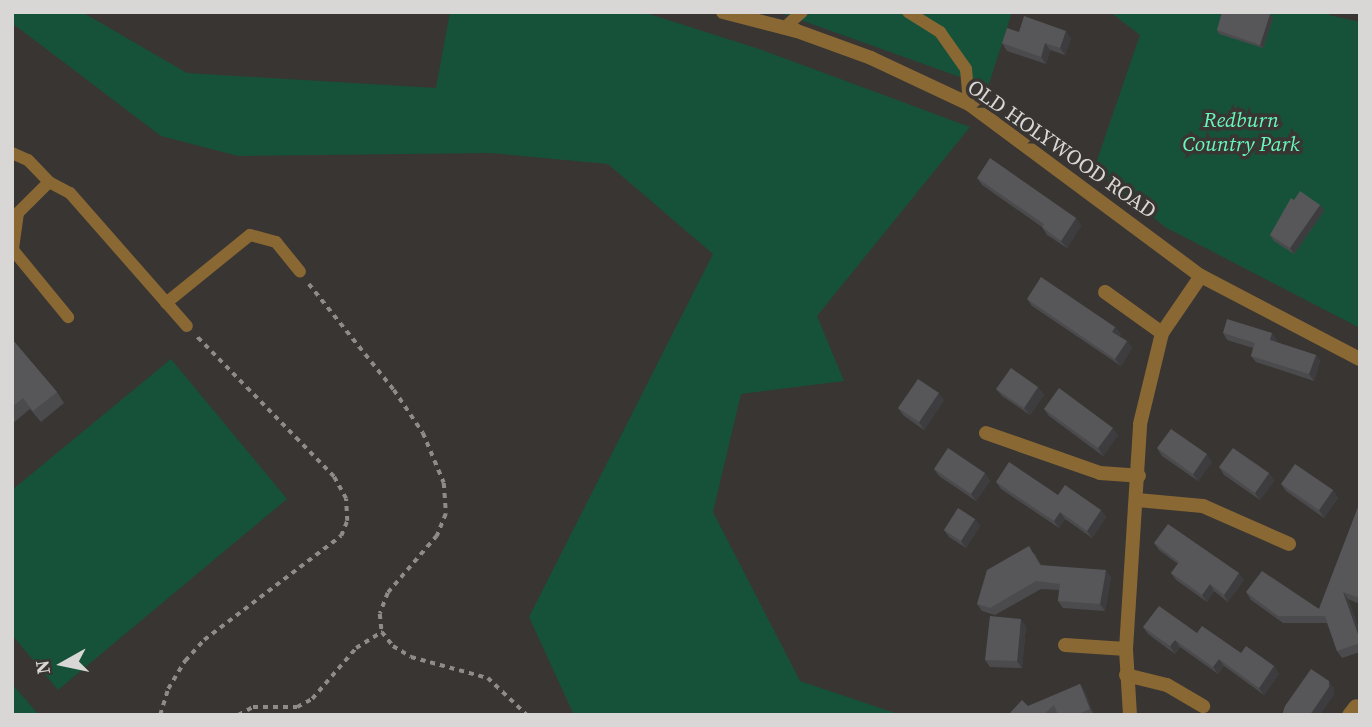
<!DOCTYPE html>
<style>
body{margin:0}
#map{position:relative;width:1372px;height:727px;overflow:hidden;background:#383533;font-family:"Source Serif 4",serif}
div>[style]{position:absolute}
.green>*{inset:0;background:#16523a}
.path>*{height:3.5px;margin-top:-1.75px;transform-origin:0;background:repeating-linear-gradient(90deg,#8e8c8a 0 5px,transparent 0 10px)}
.service>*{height:12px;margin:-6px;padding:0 6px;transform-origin:6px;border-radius:6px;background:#8a6833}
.minor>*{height:14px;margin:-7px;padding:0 7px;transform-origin:7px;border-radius:7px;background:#8a6833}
.tertiary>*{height:14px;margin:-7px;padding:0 7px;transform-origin:7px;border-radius:7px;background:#8a6833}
.wall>*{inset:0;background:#4b4b4d}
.shaded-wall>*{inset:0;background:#3d3d3f}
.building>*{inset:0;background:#57575a}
span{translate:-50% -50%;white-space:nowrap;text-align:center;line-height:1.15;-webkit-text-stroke:7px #383533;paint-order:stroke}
.park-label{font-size:21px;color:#67f9bb;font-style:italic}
.street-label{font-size:21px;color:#d9d7d5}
.frame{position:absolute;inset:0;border:14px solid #d9d7d5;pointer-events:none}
.north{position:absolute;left:28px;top:629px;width:70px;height:70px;-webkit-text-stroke:5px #383533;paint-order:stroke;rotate:261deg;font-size:19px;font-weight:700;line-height:28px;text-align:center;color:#d9d7d5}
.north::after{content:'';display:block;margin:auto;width:24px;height:32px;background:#d9d7d5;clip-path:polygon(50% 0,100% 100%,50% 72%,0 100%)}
</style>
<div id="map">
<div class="green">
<i style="clip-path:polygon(12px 12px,82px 12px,187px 73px,436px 88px,450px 12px,643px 12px,759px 49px,970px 127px,817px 316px,844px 381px,741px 394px,713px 512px,800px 681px,901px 715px,574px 715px,529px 617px,713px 254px,608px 164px,490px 153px,238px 156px,161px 136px,12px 23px)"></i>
<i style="clip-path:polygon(778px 12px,1012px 12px,988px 87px)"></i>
<i style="clip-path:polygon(1110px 12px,1329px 12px,1329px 15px,1360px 22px,1360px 328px,1165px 227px,1094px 169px,1140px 35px)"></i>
<i style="clip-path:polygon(171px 359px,287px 499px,58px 690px,12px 635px,12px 490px)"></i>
<i style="clip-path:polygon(12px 684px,39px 715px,12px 715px)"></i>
</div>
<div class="path">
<i style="left:309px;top:284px;width:136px;rotate:51.3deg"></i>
<i style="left:394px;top:390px;width:52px;rotate:56deg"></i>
<i style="left:423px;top:433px;width:54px;rotate:67.2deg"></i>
<i style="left:444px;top:483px;width:31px;rotate:86deg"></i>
<i style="left:446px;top:514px;width:24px;rotate:112deg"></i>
<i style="left:437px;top:536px;width:75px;rotate:130.7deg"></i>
<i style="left:388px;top:593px;width:22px;rotate:111deg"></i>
<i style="left:380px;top:614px;width:18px;rotate:84deg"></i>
<i style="left:382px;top:632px;width:18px;rotate:52deg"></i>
<i style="left:393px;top:646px;width:21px;rotate:31deg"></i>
<i style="left:411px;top:657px;width:80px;rotate:15.3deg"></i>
<i style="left:488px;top:678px;width:54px;rotate:43.5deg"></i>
<i style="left:160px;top:715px;width:27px;rotate:-73deg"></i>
<i style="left:168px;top:689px;width:33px;rotate:-59deg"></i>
<i style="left:185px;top:661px;width:28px;rotate:-48deg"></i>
<i style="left:204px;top:640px;width:172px;rotate:-37.2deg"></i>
<i style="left:341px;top:536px;width:16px;rotate:-68deg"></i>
<i style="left:347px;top:521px;width:22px;rotate:-93deg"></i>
<i style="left:346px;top:499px;width:25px;rotate:-119deg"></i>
<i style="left:334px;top:477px;width:196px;rotate:-134.4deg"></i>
<i style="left:238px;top:715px;width:17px;rotate:-28deg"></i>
<i style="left:253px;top:707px;width:44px"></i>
<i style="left:297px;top:707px;width:17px;rotate:-28deg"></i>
<i style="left:312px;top:699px;width:67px;rotate:-49.2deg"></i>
<i style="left:356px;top:648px;width:31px;rotate:-32deg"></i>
</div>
<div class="service">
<i style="left:908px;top:12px;width:38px;rotate:32deg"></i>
<i style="left:940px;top:32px;width:45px;rotate:54.9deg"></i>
<i style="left:966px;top:69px;width:35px;rotate:85deg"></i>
<i style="left:784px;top:28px;width:24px;rotate:-42deg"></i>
<i style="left:12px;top:153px;width:17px;rotate:24deg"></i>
<i style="left:28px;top:160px;width:30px;rotate:46deg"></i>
<i style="left:49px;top:182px;width:24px;rotate:28deg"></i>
<i style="left:70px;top:193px;width:177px;rotate:48.7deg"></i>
<i style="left:49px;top:182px;width:44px;rotate:135deg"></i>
<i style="left:18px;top:213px;width:37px;rotate:98deg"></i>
<i style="left:13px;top:250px;width:87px;rotate:50.6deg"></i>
<i style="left:166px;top:303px;width:108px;rotate:-39deg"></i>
<i style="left:250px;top:235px;width:27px;rotate:15deg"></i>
<i style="left:276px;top:242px;width:38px;rotate:51deg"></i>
</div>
<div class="minor">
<i style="left:1105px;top:292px;width:70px;rotate:35.7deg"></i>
<i style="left:986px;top:433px;width:121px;rotate:19.3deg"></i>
<i style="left:1100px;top:473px;width:39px;rotate:4deg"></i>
<i style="left:1137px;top:500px;width:66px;rotate:5.2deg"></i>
<i style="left:1203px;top:506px;width:94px;rotate:23.8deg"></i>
<i style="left:1065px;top:645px;width:61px;rotate:3.8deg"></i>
<i style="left:1126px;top:675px;width:42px;rotate:13.7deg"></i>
<i style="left:1167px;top:685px;width:42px;rotate:30.3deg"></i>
<i style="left:1130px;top:715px;width:66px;rotate:-93.5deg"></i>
<i style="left:1126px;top:649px;width:225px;rotate:-86.4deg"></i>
<i style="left:1140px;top:424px;width:94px;rotate:-76.4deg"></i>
<i style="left:1162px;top:333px;width:69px;rotate:-55.6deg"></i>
<i style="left:1349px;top:715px;width:11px;rotate:-52deg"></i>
</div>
<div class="tertiary">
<i style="left:723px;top:12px;width:76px;rotate:14.4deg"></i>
<i style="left:797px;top:31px;width:79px;rotate:20deg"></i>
<i style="left:871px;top:58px;width:108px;rotate:25.1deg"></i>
<i style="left:969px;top:104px;width:289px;rotate:36.6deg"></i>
<i style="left:1201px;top:276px;width:179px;rotate:27.6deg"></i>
</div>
<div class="wall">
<i style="clip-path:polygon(1270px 14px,1273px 18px,1263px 48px,1219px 34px,1217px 30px)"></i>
<i style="clip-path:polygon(1019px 32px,1071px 38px,1065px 55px,1050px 50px,1046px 64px,1007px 51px,1002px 43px)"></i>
<i style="clip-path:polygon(977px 178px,1076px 218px,1081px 226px,1067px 248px,1047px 235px,1042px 227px,982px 185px)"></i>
<i style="clip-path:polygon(1294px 200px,1320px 205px,1324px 211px,1294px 254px,1274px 241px,1270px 235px)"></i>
<i style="clip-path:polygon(1027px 299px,1115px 327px,1121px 334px,1119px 336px,1127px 341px,1132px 348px,1121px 366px,1032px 306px)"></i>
<i style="clip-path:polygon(1223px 333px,1277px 340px,1276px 342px,1316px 355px,1320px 361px,1314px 381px,1256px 362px,1251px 356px,1253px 348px,1227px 340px)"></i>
<i style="clip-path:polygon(12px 339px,57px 392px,64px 403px,41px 422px,30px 409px,12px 424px)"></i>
<i style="clip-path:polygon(1038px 387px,1044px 395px,1030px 415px,1002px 396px,996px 389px)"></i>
<i style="clip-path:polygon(944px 400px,924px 430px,904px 416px,898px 408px)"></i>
<i style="clip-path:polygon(1044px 409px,1118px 435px,1103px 456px,1049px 416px)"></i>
<i style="clip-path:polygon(1157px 448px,1212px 462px,1198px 481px,1162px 456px)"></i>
<i style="clip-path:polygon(1219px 467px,1269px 473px,1274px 481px,1260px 500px,1224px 475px)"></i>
<i style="clip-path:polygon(934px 469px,985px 473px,990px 481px,976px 501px,939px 476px)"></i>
<i style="clip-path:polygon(996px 482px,1058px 495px,1101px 510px,1106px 517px,1092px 538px,1065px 519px,1059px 528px,1001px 489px)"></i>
<i style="clip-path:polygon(1281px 484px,1333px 490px,1338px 498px,1324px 518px,1286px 491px)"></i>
<i style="clip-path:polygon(1360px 502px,1360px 604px,1348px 599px,1360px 632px,1360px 652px,1342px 658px,1337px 651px,1327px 623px,1283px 623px,1251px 600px,1246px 592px,1319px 609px)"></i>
<i style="clip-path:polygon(975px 519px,980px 526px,966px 548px,949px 537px,944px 530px)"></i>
<i style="clip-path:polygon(1154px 543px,1244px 580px,1228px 602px,1214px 591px,1207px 602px,1176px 580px,1171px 573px,1178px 564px,1159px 550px)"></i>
<i style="clip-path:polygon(1034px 553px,1041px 565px,1111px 577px,1105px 611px,1063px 608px,1058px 601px,1059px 590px,1041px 589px,995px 615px,982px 611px,977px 604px)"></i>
<i style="clip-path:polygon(1026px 626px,1022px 668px,990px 667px,985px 660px)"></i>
<i style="clip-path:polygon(1143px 627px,1197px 633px,1241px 653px,1274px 666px,1279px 674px,1264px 695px,1224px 666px,1218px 674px,1180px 647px,1175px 654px,1148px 634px)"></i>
<i style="clip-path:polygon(1080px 684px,1085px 692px,1094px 715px,1058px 715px,1057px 714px,1056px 715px,1008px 715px)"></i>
</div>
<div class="shaded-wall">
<i style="clip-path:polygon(1270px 14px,1273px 18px,1263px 48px,1260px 45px)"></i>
<i style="clip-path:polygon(1066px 31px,1071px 38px,1065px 55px,1060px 48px)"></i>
<i style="clip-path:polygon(1045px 43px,1050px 50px,1046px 64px,1041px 57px)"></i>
<i style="clip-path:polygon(1320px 205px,1324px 211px,1294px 254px,1290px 248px)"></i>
<i style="clip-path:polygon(1076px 218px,1081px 226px,1067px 248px,1061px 241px)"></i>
<i style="clip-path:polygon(1115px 327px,1121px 334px,1118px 339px,1112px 332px)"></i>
<i style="clip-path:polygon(1272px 333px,1277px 340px,1275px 347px,1270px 340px)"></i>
<i style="clip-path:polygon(1127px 341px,1132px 348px,1121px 366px,1115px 359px)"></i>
<i style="clip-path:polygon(1316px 355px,1320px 361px,1314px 381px,1309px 374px)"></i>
<i style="clip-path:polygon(1038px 387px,1044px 395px,1030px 415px,1024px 408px)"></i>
<i style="clip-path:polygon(939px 393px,944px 400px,924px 430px,919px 422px)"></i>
<i style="clip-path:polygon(1113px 428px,1118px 435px,1103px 456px,1098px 448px)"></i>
<i style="clip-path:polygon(1207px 454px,1212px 462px,1198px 481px,1193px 474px)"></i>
<i style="clip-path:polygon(985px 473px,990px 481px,976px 501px,971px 494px)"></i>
<i style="clip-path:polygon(1269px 473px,1274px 481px,1260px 500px,1255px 493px)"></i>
<i style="clip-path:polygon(1333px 490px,1338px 498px,1324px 518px,1319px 510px)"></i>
<i style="clip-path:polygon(1101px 510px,1106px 517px,1092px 538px,1087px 531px)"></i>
<i style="clip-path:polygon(1060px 512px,1065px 519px,1059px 528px,1054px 521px)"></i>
<i style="clip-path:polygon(975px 519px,980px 526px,966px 548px,961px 541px)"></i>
<i style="clip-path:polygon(1106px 570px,1111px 577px,1105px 611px,1100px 604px)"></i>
<i style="clip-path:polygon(1239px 573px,1244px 580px,1228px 602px,1224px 595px)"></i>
<i style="clip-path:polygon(1210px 584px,1214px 591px,1207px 602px,1202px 595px)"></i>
<i style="clip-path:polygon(1343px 592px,1348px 599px,1360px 632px,1360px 640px)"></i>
<i style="clip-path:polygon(1021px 619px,1026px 626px,1022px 668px,1017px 661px)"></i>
<i style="clip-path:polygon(1175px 640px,1180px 647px,1175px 654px,1170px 646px)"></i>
<i style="clip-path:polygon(1219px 659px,1224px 666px,1218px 674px,1213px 667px)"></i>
<i style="clip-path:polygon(1274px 666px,1279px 674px,1264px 695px,1259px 688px)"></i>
<i style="clip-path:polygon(1329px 681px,1334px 688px,1334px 695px,1320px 715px,1310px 715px)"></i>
<i style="clip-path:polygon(1080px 684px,1085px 692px,1094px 715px,1090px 709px)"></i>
</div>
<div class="building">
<i style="clip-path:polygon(1222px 12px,1265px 12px,1270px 14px,1260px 45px,1217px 30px)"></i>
<i style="clip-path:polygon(1024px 16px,1066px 31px,1060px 48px,1045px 43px,1041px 57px,1002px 43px,1007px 28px,1019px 32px)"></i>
<i style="clip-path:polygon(990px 158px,1076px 218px,1061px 241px,1042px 227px,1044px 224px,977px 178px)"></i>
<i style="clip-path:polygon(1300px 191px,1320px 205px,1290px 248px,1270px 235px,1291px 198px,1294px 200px)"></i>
<i style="clip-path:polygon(1041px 277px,1115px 327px,1112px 332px,1127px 341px,1115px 359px,1027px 299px)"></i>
<i style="clip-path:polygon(1227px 319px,1272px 333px,1270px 340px,1316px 355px,1309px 374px,1251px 356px,1255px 343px,1223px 333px)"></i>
<i style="clip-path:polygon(12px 339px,57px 392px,33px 411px,23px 398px,12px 407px)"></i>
<i style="clip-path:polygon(1011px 368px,1038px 387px,1024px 408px,996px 389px)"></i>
<i style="clip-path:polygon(918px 379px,939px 393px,919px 422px,898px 408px)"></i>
<i style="clip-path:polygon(1059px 388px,1113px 428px,1098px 448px,1044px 409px)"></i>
<i style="clip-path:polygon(1171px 429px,1207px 454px,1193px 474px,1157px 448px)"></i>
<i style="clip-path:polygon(948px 448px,985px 473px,971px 494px,934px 469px)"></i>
<i style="clip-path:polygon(1233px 448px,1269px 473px,1255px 493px,1219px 467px)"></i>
<i style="clip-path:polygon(1009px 462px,1058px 495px,1065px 485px,1101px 510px,1087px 531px,1060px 512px,1054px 521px,996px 482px)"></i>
<i style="clip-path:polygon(1295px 464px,1333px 490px,1319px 510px,1281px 484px)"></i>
<i style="clip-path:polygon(1360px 502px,1360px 598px,1343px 592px,1360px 640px,1360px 643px,1337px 651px,1325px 616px,1278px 616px,1246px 592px,1262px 571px,1319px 609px)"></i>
<i style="clip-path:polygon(958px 508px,975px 519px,961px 541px,944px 530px)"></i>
<i style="clip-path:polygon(1168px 524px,1239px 573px,1224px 595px,1210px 584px,1202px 595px,1171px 573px,1179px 562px,1154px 543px)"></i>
<i style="clip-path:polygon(1029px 546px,1040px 565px,1106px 570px,1100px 604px,1058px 601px,1060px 584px,1036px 581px,990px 608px,977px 604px,987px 570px)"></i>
<i style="clip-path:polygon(1159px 606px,1197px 633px,1202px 626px,1241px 653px,1246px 646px,1274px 666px,1259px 688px,1219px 659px,1213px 667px,1175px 640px,1170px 646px,1143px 627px)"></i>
<i style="clip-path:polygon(990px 616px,1021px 619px,1017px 661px,985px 660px)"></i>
<i style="clip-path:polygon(1311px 669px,1329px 681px,1329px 687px,1310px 715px,1282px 715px,1285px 706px)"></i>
<i style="clip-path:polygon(1080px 684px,1090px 709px,1076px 715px,1058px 715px,1054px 705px,1043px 715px,1008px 715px,1022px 700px,1028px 706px)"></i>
</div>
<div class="park-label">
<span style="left:1241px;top:132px">Redburn<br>Country Park</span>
</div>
<div class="street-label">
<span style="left:1062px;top:149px;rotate:35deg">OLD HOLYWOOD ROAD</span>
</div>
<div class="frame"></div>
<div class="north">N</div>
</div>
